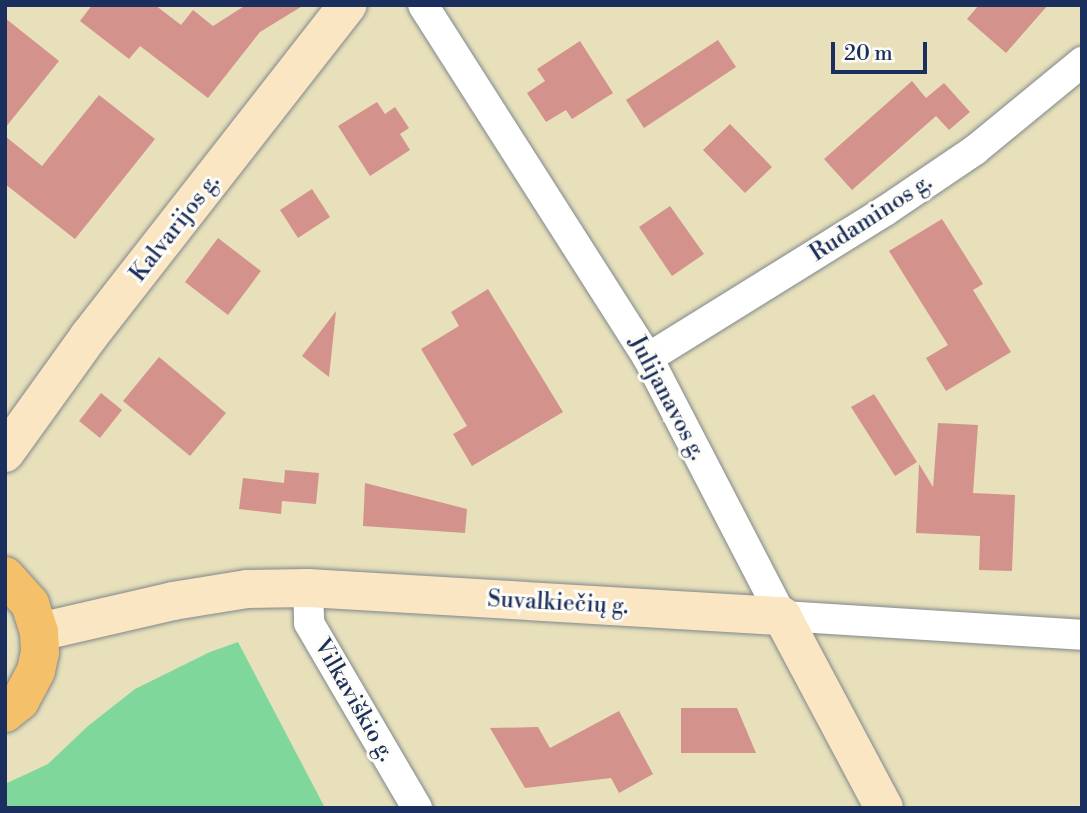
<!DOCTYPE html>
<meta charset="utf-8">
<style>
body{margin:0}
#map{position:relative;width:1087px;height:813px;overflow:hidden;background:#e7e0bb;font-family:"Libre Bodoni",serif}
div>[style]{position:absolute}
.green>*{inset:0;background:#80d79c}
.building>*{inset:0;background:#d3928c}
.roads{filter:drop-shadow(0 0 2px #81888c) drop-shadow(0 0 2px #81888c)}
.street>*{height:30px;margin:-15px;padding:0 15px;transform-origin:15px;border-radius:15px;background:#fff}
.secondary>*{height:38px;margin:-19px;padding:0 19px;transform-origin:19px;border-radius:19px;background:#fbe6c3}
.primary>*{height:38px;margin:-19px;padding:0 19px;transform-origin:19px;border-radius:19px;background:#f4c16a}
span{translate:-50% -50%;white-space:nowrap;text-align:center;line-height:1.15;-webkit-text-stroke:6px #fdfcf7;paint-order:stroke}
.street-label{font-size:23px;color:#1b2f5e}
.frame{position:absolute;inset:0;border:7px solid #1b2f5e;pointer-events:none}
.scale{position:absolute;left:831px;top:42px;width:96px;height:32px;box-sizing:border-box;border:4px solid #1b2f5e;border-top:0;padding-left:9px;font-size:21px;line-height:24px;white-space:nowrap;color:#1b2f5e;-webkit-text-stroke:5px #fdfcf7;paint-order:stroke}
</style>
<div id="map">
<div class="green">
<i style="clip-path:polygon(238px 642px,325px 808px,5px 808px,5px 784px,48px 764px,88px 726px,135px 689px,210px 652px)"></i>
</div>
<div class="building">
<i style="clip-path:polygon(92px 5px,155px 5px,181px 25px,193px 10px,213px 26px,246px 5px,304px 5px,260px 32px,208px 98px,140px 46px,129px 59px,80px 21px)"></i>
<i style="clip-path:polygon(979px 5px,1048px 5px,1006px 53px,967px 19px)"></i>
<i style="clip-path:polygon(5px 18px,59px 61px,5px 128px)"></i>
<i style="clip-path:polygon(718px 40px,736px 67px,644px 128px,626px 100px)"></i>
<i style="clip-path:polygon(580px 41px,613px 93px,572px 119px,566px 110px,546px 122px,527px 93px,545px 81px,537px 69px)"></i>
<i style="clip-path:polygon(912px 81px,926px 98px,944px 83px,970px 112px,949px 130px,936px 116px,852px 190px,824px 159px)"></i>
<i style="clip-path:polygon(99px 95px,155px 139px,75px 239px,5px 184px,5px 136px,42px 166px)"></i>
<i style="clip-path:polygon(377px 102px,385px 114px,395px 107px,409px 128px,400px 134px,410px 150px,370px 176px,338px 126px)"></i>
<i style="clip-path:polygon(730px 124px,772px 167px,745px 193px,703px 150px)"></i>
<i style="clip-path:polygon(312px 189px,330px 217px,298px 238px,280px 210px)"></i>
<i style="clip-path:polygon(670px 206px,704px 254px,672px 276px,639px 227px)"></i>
<i style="clip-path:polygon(942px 219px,983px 284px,973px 290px,1011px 352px,946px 391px,926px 358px,948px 345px,889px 251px)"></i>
<i style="clip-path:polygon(218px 238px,261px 271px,228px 315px,185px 282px)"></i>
<i style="clip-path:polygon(488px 289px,563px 412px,472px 466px,453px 434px,467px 426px,421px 349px,459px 326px,451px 312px)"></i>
<i style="clip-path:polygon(336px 311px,329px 377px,302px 356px)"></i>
<i style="clip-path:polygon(159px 357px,226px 413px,190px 456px,123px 401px)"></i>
<i style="clip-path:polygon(101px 393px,122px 410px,100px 438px,79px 421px)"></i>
<i style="clip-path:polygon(874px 394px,917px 462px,895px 476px,851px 407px)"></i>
<i style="clip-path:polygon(938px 423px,978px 425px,973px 493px,1015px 495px,1012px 571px,979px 570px,980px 536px,916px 533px,919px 464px,933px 487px)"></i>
<i style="clip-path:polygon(285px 470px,319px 473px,316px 504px,282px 501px,281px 514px,239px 509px,243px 478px,284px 483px)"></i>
<i style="clip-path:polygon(365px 483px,467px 509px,465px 533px,363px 526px)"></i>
<i style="clip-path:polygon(681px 708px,737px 708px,756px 753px,681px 753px)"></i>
<i style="clip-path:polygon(619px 711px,653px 774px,619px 793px,611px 778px,525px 788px,490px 728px,538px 727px,550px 748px)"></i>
</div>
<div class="roads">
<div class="street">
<i style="left:423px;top:5px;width:419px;rotate:57.5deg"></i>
<i style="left:648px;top:358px;width:291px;rotate:62.6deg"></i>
<i style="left:782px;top:616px;width:301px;rotate:3.6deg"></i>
<i style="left:648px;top:358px;width:279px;rotate:-31.8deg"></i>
<i style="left:885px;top:211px;width:109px;rotate:-34.1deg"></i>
<i style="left:975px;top:150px;width:139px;rotate:-39.4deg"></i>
<i style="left:308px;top:588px;width:35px;rotate:88deg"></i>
<i style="left:309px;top:623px;width:214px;rotate:59.7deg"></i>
</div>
<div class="secondary">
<i style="left:5px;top:453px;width:144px;rotate:-54.3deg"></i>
<i style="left:89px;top:336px;width:420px;rotate:-52deg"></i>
<i style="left:39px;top:632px;width:138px;rotate:-13deg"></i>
<i style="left:173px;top:601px;width:75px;rotate:-9.2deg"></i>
<i style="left:247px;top:589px;width:61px;rotate:-0.9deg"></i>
<i style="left:308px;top:588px;width:475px;rotate:3.4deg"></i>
<i style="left:782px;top:616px;width:217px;rotate:62deg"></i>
</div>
<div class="primary">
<i style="left:5px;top:576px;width:38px;rotate:48deg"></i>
<i style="left:30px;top:604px;width:29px;rotate:72deg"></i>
<i style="left:39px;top:632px;width:20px;rotate:87deg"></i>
<i style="left:40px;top:652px;width:19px;rotate:102deg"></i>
<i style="left:36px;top:671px;width:34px;rotate:118deg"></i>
<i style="left:20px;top:701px;width:19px;rotate:141deg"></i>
</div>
</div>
<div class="street-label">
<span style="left:871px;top:218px;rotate:-33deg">Rudaminos g.</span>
<span style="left:175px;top:228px;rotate:-52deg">Kalvarijos g.</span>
<span style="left:667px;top:398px;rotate:62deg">Julijanavos g.</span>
<span style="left:558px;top:603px;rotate:3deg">Suvalkiečių g.</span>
<span style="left:354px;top:700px;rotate:60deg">Vilkaviškio g.</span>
</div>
<div class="frame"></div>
<div class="scale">20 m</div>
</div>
